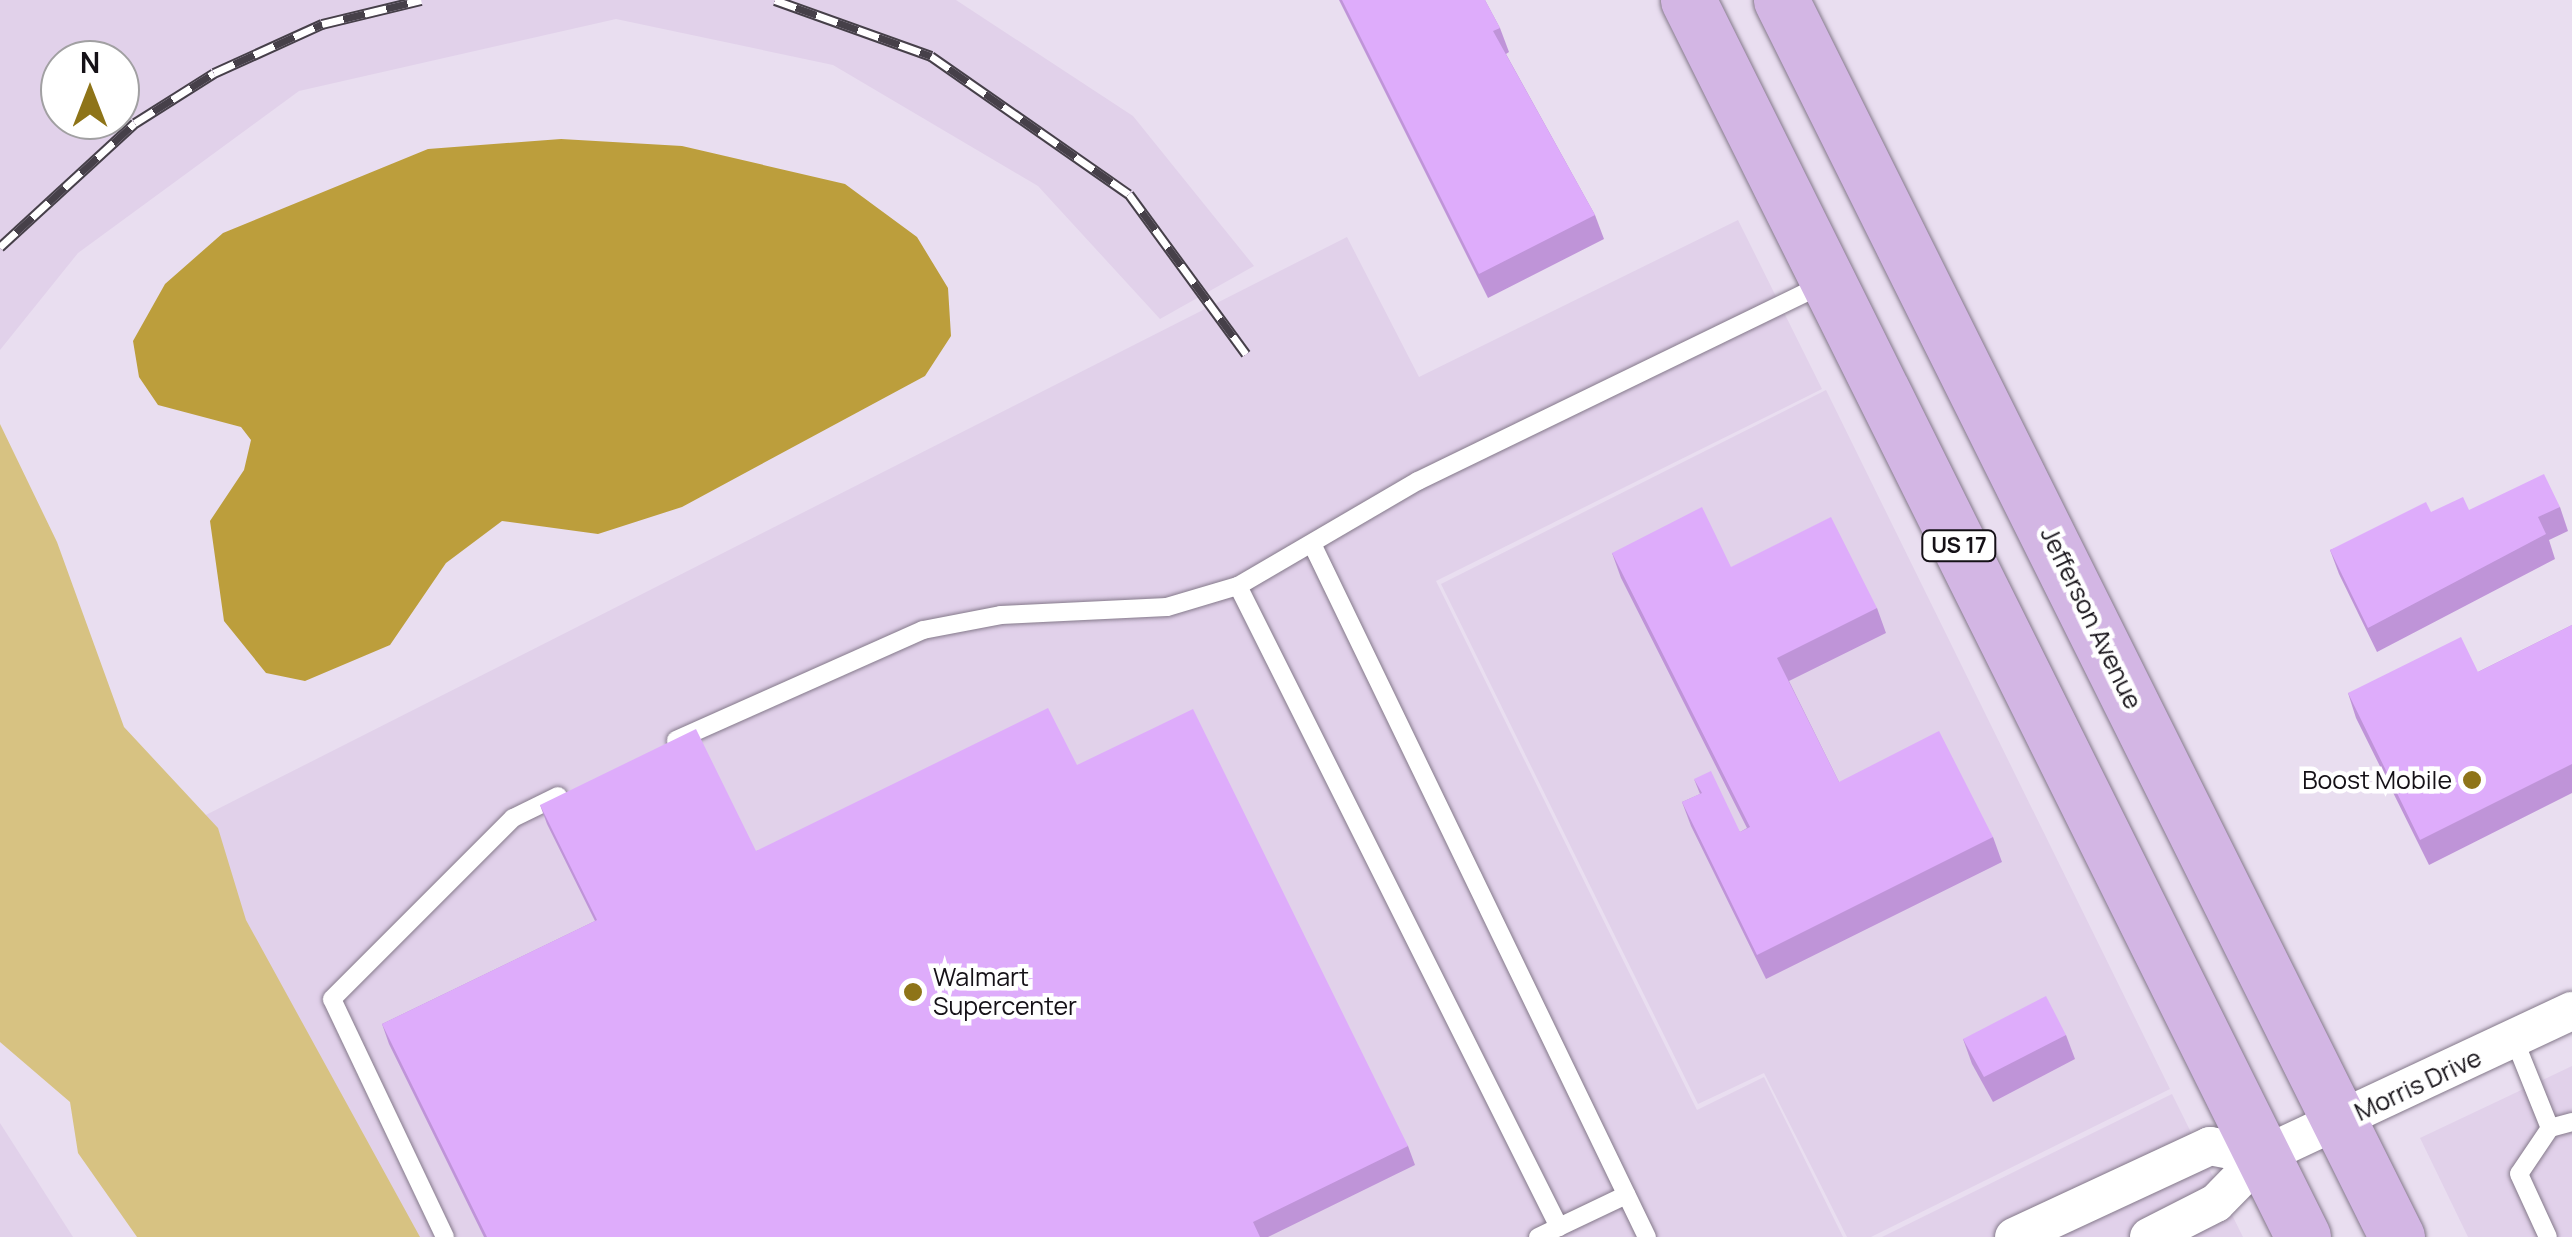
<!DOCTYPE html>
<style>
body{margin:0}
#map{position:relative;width:2572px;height:1237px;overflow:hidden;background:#e9def0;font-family:Manrope,sans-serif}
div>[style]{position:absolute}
.built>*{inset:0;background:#e1d1ea}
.green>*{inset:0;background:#d7c282}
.water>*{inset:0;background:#bc9e3c}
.roads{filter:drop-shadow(0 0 2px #84798a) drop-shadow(0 0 2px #84798a)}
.service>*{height:18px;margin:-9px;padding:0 9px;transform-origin:9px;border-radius:9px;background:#fff}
.minor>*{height:38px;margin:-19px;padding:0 19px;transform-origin:19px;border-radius:19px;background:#fff}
.primary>*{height:55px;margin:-27.5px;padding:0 27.5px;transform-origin:27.5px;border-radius:27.5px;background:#d3b6e4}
.rail>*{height:11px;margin-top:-5.5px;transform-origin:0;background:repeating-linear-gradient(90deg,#fff 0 22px,#464049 0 44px);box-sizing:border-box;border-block:2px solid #464049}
.wall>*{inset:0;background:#bf94d8}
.building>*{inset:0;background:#deacfb}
.dots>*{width:28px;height:28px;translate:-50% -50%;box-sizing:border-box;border:5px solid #fff;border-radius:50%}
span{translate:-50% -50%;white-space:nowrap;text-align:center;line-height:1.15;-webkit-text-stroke:9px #fff;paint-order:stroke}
.shield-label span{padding:2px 8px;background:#fff;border:2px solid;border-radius:8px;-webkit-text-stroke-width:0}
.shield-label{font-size:22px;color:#151117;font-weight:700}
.street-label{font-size:25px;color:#151117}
.poi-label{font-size:25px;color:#151117}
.right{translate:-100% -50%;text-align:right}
.left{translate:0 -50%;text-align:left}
.north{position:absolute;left:40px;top:40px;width:100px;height:100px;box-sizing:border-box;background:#fff;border:2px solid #a1a0a2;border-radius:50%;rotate:0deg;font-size:28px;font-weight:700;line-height:40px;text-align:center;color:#151117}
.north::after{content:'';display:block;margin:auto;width:35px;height:45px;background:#8e7418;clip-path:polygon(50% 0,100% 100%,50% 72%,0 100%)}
</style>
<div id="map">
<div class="built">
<i style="clip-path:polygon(evenodd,0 0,956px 0,1133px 116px,1254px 266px,1160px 319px,1038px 186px,833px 65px,616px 19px,299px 91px,78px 253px,0 350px,0 0,60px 60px,120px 60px,120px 120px,60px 120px,60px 60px)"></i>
<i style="clip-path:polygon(1738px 220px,1822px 389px,1436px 581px,1697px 1110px,1764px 1077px,1843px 1237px,401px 1237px,196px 820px,1347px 237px,1419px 377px)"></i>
<i style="clip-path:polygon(1826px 390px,2170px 1089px,1871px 1237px,1847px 1237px,1764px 1073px,1698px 1104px,1441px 584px)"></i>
<i style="clip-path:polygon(2572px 1066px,2572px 1237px,2468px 1237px,2420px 1138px)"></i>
<i style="clip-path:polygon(2172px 1094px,2243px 1237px,1882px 1237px)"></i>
<i style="clip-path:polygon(0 1123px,73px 1237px,0 1237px)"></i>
</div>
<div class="green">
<i style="clip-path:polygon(0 424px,57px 542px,124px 727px,218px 828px,246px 920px,420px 1237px,137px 1237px,78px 1153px,70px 1102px,0 1042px)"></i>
</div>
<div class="water">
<i style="clip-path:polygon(561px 139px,682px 146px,845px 184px,917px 237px,948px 288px,951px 336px,925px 376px,682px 507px,598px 534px,502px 521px,446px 563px,390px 645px,305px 681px,266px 673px,224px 621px,210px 521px,244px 470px,251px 440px,241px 427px,158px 405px,139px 377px,133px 341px,165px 284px,223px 233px,428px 149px)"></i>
</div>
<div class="roads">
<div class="service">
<i style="left:1314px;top:548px;width:765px;rotate:64.21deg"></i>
<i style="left:1238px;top:586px;width:717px;rotate:63.4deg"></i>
<i style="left:676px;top:740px;width:270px;rotate:-24deg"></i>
<i style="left:923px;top:630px;width:79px;rotate:-10.9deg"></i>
<i style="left:1001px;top:615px;width:166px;rotate:-2.8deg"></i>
<i style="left:1167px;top:607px;width:74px;rotate:-16.5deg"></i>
<i style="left:1238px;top:586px;width:208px;rotate:-30.3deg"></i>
<i style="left:1418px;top:481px;width:449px;rotate:-25.9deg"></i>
<i style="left:2514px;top:1039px;width:96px;rotate:68deg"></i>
<i style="left:2550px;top:1128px;width:55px;rotate:124deg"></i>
<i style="left:2519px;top:1174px;width:69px;rotate:65.3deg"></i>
<i style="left:2550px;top:1128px;width:23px;rotate:-15deg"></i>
<i style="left:445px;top:1237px;width:263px;rotate:-115.4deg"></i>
<i style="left:332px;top:999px;width:256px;rotate:-45deg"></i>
<i style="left:513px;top:818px;width:50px;rotate:-26.1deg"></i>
<i style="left:1538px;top:1237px;width:98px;rotate:-25.5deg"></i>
</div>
<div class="minor">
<i style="left:2014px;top:1237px;width:216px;rotate:-24.9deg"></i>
<i style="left:2210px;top:1146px;width:53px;rotate:10.9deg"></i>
<i style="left:2149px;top:1237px;width:75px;rotate:-26.9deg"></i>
<i style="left:2216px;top:1203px;width:66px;rotate:-45.6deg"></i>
<i style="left:2262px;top:1156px;width:342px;rotate:-25.1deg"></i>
</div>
<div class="primary">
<i style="left:1688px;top:0;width:1381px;rotate:63.56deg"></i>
<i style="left:1781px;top:0;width:1382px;rotate:63.53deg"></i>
</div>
</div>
<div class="rail">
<i style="left:775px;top:0;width:166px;rotate:19.7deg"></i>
<i style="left:931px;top:56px;width:241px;rotate:34.9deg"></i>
<i style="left:1129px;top:194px;width:198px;rotate:53.8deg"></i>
<i style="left:0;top:247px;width:183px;rotate:-42.6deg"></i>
<i style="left:135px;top:123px;width:93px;rotate:-32.3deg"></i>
<i style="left:214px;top:73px;width:119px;rotate:-24.4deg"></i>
<i style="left:322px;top:24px;width:102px;rotate:-13.6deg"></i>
</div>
<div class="wall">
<i style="clip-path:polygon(1339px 0,1485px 0,1500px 28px,1509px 52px,1506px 54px,1595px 215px,1604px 239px,1488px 298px)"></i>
<i style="clip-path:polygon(2560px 507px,2568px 531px,2549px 540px,2555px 559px,2377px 652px,2339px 574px,2330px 550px,2431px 512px)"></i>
<i style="clip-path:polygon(1612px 553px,1877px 608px,1886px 633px,1789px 681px,1839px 782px,1993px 837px,2002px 862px,1766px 979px,1691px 826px,1682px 802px,1700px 794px,1694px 779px,1740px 832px,1747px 828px,1621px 578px)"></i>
<i style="clip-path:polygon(2572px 625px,2572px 793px,2429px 865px,2356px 718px,2348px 693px,2478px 672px)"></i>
<i style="clip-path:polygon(1077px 765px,1408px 1146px,1415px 1165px,1268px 1237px,484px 1237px,389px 1044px,382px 1024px,595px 921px,547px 824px,540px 805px,756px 851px)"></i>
<i style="clip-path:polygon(2066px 1035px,2075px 1059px,1993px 1102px,1972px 1064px,1963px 1039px)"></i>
</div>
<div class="building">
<i style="clip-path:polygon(1342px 0,1485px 0,1500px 28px,1493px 31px,1595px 215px,1479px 274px)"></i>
<i style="clip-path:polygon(2544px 474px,2560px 507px,2538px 517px,2546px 534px,2368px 628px,2330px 550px,2426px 502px,2431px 512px,2463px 497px,2469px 510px)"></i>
<i style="clip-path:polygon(1702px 507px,1731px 567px,1831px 517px,1877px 608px,1777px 658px,1839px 782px,1939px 731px,1993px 837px,1757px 955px,1682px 802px,1702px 793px,1694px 779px,1711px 771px,1740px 832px,1750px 827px,1612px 553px)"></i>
<i style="clip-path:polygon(2572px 625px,2572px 764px,2420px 840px,2348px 693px,2461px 637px,2478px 672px)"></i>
<i style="clip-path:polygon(1048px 708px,1077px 765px,1193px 709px,1408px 1146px,1253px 1222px,1260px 1237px,487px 1237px,382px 1024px,597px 920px,540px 805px,696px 729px,756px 851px)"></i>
<i style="clip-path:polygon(2046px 996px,2066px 1035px,1984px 1077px,1963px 1039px)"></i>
</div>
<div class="dots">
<i style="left:2472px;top:780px;background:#8e7418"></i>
<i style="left:913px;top:992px;background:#8e7418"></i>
</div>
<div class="shield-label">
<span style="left:1959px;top:546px">US 17</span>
</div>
<div class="street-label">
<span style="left:2091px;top:618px;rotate:64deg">Jefferson Avenue</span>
<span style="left:2418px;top:1085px;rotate:-25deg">Morris Drive</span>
</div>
<div class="poi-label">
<span class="right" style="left:2452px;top:780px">Boost Mobile</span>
<span class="left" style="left:933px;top:992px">Walmart<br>Supercenter</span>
</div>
<div class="north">N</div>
</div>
